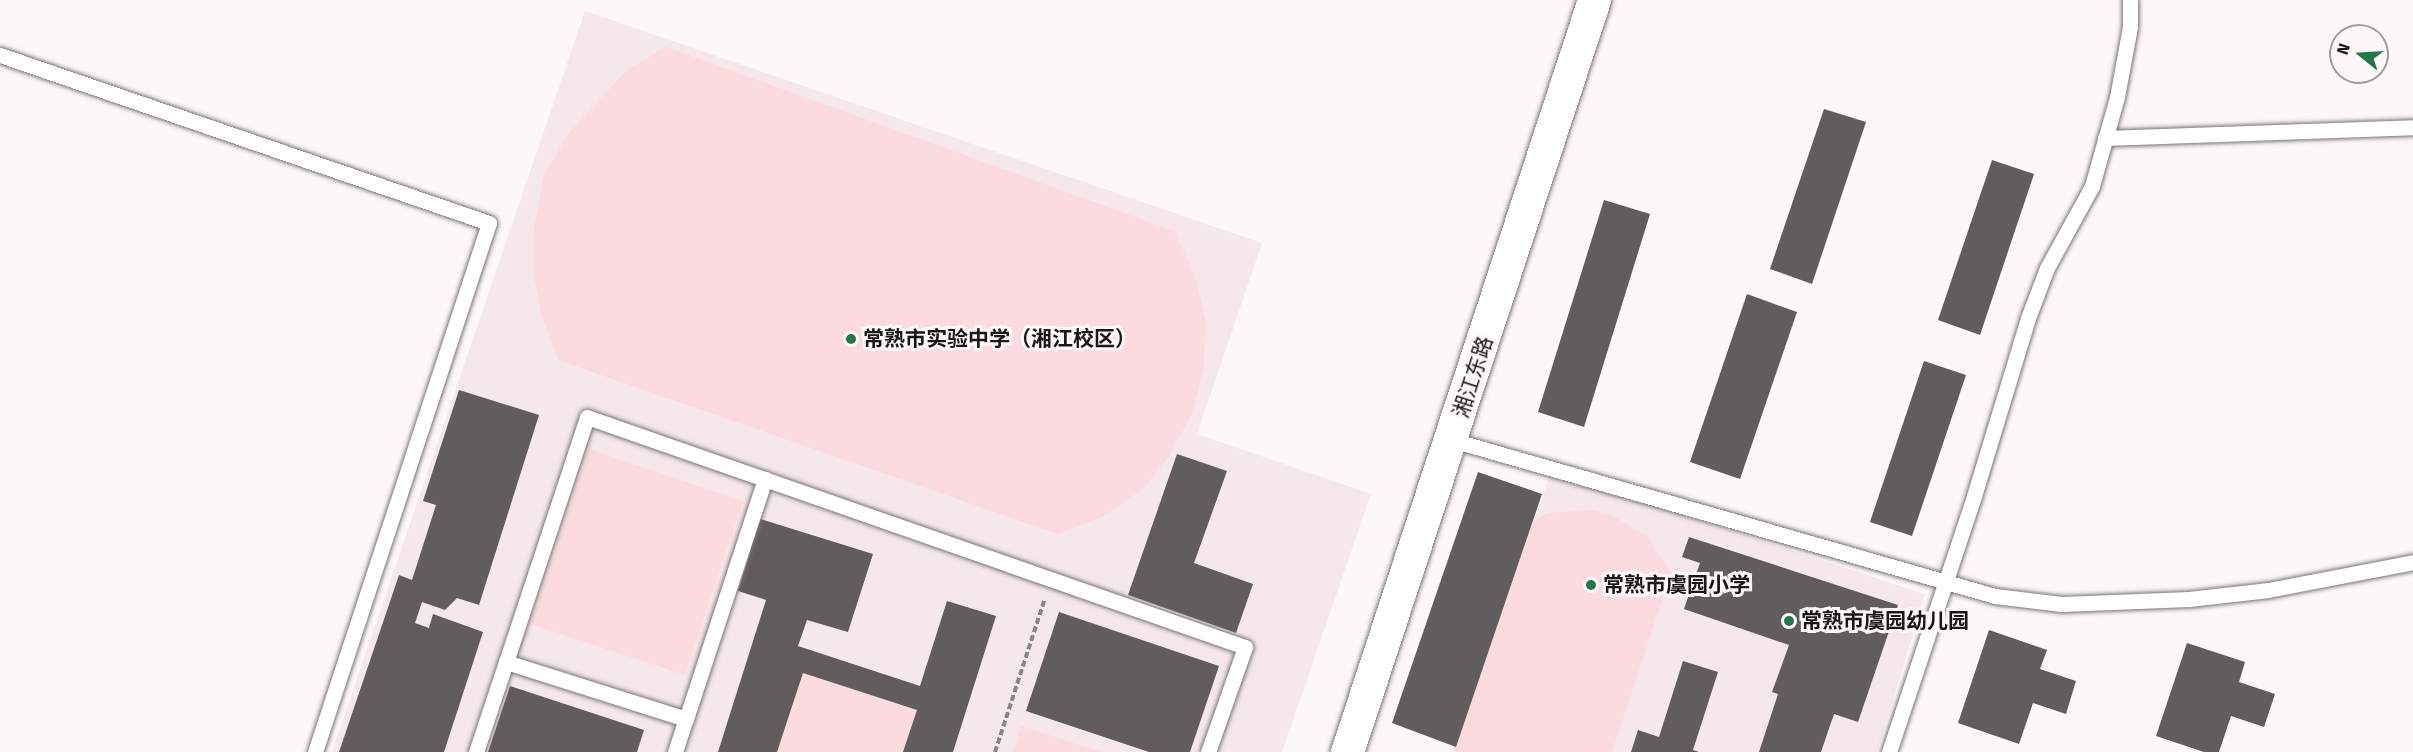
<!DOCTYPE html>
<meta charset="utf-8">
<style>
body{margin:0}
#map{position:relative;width:2413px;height:752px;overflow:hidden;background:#fcf7f8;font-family:"Fira Sans","Noto Sans SC",sans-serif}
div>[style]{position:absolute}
.built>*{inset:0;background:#f5e7ea}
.green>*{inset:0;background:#fbdae0}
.building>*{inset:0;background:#615d5e}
.path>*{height:4px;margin-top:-2px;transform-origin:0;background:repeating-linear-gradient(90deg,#888585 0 6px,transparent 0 9px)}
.roads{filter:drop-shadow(0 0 2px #7a7576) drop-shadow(0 0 2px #7a7576)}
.service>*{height:15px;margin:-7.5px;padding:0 7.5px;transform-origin:7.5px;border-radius:7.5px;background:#fff}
.tertiary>*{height:33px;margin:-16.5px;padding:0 16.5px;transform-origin:16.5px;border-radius:16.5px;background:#fff}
.dots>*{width:16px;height:16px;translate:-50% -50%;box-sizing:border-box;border:3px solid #fcf7f8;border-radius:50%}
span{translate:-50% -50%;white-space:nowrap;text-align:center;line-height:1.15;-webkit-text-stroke:6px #fcf7f8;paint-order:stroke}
.poi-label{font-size:21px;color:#191717;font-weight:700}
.left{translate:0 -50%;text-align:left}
.street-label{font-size:21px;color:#191717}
.north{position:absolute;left:2329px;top:24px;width:60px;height:60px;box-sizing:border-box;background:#fcf7f8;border:2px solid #a19d9e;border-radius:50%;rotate:288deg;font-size:16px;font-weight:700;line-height:24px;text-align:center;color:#191717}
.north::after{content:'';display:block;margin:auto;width:21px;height:27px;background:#237648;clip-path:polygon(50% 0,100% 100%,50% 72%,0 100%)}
</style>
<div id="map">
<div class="built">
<i style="clip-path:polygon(585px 11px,1262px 243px,1197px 434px,1371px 494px,1282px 752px,332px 752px)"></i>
<i style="clip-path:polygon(1551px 472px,1925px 594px,1877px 752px,1452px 752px)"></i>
</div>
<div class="green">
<i style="clip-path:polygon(666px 47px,1174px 231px,1195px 275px,1205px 319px,1204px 366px,1192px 414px,1170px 454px,1144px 488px,1104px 516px,1058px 534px,558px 360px,542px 316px,533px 271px,534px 227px,544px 176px,568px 134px,627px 70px)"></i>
<i style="clip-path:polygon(589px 449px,743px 501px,685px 675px,531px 624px)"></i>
<i style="clip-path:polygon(1590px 510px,1610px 514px,1648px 537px,1671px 573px,1612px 752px,1454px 752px,1533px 521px,1548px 513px)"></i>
<i style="clip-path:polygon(803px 673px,917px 710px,903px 752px,777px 752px)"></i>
<i style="clip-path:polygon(1021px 726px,1101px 752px,1013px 752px)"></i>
</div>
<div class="building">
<i style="clip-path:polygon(1824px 109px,1866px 122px,1812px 284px,1770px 269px)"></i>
<i style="clip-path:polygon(1992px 160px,2034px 174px,1980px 335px,1938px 320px)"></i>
<i style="clip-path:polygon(1604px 200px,1650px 214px,1584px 427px,1538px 412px)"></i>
<i style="clip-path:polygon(1747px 294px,1797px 312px,1740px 479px,1690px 462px)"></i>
<i style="clip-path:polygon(1924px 361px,1966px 375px,1912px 536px,1870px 522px)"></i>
<i style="clip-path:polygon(459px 390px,539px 415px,479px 605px,457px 598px,445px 610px,422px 602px,415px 623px,429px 628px,433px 614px,483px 632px,444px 752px,339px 752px,399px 575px,412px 580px,436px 505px,423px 501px)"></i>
<i style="clip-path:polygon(1177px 454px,1227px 471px,1194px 563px,1253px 584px,1236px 633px,1128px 595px)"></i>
<i style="clip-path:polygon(1478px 472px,1542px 494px,1456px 747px,1392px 723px)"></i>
<i style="clip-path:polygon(760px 519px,873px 554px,848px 632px,807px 620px,798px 646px,920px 686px,947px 601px,996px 616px,953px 752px,903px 752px,917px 710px,803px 673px,777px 752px,718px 752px,766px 600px,738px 591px)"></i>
<i style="clip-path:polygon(1689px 537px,1898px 605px,1858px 722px,1834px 714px,1821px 752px,1759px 752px,1778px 694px,1772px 692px,1789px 645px,1684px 609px,1700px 563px,1682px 557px)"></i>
<i style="clip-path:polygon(1059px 612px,1219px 666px,1190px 752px,1149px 752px,1026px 711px)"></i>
<i style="clip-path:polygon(1989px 630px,2047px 650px,2040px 669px,2076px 681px,2066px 714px,2033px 703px,2019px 744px,1958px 723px)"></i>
<i style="clip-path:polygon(2187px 643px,2245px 662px,2239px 682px,2275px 694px,2264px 727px,2231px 716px,2219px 752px,2204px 752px,2156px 736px)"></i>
<i style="clip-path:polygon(1683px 661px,1718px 672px,1693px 750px,1699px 752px,1631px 752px,1638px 730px,1659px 737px)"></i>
<i style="clip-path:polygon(510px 686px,644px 730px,637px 752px,488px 752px)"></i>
</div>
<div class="path">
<i style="left:995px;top:752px;width:159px;rotate:-72deg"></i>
</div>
<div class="roads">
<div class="service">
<i style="left:0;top:55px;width:517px;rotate:18.96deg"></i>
<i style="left:489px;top:223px;width:557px;rotate:108.21deg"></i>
<i style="left:2105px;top:138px;width:308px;rotate:-2deg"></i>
<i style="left:1452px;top:440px;width:565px;rotate:16.03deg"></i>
<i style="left:1995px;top:596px;width:67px;rotate:6.8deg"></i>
<i style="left:2062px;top:604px;width:127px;rotate:-2.3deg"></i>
<i style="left:2189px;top:599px;width:80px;rotate:-6.5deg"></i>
<i style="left:2268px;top:590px;width:148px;rotate:-10.9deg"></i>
<i style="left:686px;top:719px;width:253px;rotate:-71.8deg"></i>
<i style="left:476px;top:752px;width:95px;rotate:-71.6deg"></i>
<i style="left:675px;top:752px;width:35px;rotate:-72deg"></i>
<i style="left:686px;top:719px;width:189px;rotate:-162.4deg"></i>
<i style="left:506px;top:662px;width:258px;rotate:-71.7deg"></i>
<i style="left:587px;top:417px;width:697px;rotate:19.27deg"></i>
<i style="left:1245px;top:647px;width:111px;rotate:109.4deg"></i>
<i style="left:1889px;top:752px;width:270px;rotate:-71.6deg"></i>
<i style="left:1974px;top:496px;width:186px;rotate:-73.1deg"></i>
<i style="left:2028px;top:318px;width:53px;rotate:-69.2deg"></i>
<i style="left:2047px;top:268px;width:94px;rotate:-61.2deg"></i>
<i style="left:2092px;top:186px;width:92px;rotate:-74.3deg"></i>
<i style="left:2117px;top:97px;width:71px;rotate:-79.5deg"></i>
<i style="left:2130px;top:27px;width:27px;rotate:-90deg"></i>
</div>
<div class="tertiary">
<i style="left:1347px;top:752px;width:792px;rotate:-71.82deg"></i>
</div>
</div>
<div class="dots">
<i style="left:851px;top:339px;background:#237648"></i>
<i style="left:1591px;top:585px;background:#237648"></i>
<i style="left:1789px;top:621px;background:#237648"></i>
</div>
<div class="poi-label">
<span class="left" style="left:863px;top:339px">常熟市实验中学（湘江校区）</span>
<span class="left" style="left:1603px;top:585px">常熟市虞园小学</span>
<span class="left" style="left:1801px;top:621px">常熟市虞园幼儿园</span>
</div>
<div class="street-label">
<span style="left:1473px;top:377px;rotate:-72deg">湘江东路</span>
</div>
<div class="north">N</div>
</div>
